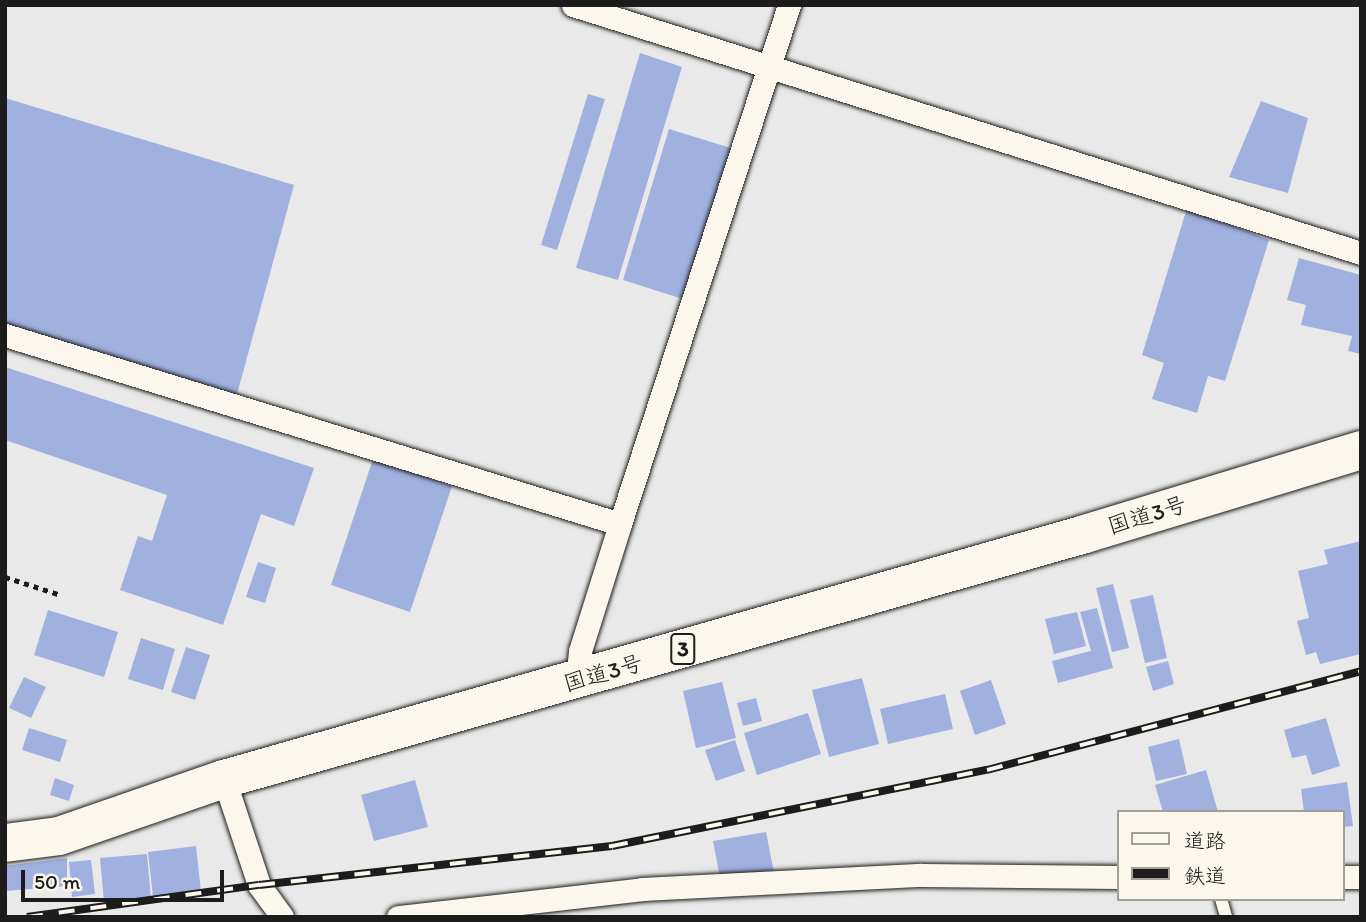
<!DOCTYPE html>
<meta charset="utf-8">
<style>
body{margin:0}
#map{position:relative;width:1366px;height:922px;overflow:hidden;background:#e9e9e9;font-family:Itim,"Klee One",sans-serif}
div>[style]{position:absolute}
.building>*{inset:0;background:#a0b0df}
.path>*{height:4.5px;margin-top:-2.25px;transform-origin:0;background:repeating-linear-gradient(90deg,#1c1c1c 0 5px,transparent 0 10px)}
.roads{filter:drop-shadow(0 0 2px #1c1c1c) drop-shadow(0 0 2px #1c1c1c)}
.lane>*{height:12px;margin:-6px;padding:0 6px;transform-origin:6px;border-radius:6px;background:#fbf7ec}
.street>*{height:23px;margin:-11.5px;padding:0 11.5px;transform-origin:11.5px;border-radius:11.5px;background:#fbf7ec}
.highway>*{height:38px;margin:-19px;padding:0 19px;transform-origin:19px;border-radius:19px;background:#fbf7ec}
.rail>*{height:8px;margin-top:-4px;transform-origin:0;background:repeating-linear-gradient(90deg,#fbf7ec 0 16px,#1c1c1c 0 32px);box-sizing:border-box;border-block:2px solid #1c1c1c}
span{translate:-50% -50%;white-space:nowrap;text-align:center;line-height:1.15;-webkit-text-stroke:5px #fbf7ec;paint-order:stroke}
.shield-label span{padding:2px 5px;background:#fbf7ec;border:2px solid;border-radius:5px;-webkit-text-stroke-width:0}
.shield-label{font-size:21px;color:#1c1c1c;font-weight:700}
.street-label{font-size:23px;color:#1c1c1c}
.frame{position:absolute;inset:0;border:7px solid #1c1c1c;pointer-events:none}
.legend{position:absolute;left:1117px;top:810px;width:228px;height:91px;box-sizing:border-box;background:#fbf7ec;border:2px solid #a29f99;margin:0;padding:9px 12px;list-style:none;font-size:21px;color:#1c1c1c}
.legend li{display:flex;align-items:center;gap:14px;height:35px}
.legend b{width:35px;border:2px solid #a29f99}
.scale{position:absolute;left:21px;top:870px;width:203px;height:32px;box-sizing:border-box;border:4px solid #1c1c1c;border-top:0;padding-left:9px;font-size:21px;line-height:24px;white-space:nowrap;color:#1c1c1c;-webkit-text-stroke:5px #fbf7ec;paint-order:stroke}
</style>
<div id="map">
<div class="building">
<i style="clip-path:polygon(640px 53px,682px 67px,618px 280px,576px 268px)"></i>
<i style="clip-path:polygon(588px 94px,605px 99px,557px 250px,541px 245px)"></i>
<i style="clip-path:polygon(5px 98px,294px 185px,236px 398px,5px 326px)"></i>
<i style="clip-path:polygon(1261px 101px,1308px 118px,1288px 193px,1229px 177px)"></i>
<i style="clip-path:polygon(669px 129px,734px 149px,686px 300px,623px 280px)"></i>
<i style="clip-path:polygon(1187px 208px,1269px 240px,1225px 381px,1208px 376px,1197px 413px,1152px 399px,1164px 363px,1142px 355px)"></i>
<i style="clip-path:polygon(1299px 258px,1361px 275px,1361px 354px,1348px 351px,1352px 336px,1301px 325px,1306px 305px,1287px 300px)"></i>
<i style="clip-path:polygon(5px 367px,314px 468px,294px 526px,261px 514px,223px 625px,120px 590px,138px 536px,152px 541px,167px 495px,5px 440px)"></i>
<i style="clip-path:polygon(373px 459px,452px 486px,410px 612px,331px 585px)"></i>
<i style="clip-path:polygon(1361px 541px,1361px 654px,1320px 664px,1316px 652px,1306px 655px,1297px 621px,1309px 618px,1298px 571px,1328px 564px,1324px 550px)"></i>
<i style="clip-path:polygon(258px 562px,276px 568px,265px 603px,246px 597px)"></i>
<i style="clip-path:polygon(1113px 584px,1129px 648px,1112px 652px,1096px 588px)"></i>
<i style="clip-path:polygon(1153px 595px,1167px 658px,1145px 663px,1130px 600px)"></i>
<i style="clip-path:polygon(1097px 608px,1113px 668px,1058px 683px,1052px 661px,1091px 651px,1080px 612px)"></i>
<i style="clip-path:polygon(48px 610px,118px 632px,104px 677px,34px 655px)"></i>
<i style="clip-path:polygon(1077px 612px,1086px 646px,1054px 654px,1045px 619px)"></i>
<i style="clip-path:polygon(141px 638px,175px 649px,163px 690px,128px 679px)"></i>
<i style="clip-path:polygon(186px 647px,210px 655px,195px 700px,171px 692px)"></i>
<i style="clip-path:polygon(1168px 661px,1174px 684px,1153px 691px,1146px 667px)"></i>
<i style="clip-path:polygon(24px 677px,46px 687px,31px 718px,9px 708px)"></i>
<i style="clip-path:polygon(862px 678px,879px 744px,829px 757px,812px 690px)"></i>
<i style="clip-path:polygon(991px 680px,1006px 724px,975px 735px,960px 691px)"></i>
<i style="clip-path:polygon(722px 682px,736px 738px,696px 748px,683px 691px)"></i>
<i style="clip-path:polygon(945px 694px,953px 729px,888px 744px,880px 709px)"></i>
<i style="clip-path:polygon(756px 698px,762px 721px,743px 726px,737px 703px)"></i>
<i style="clip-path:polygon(808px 713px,821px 754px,757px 775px,744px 733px)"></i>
<i style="clip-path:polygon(1326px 718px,1340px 766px,1312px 775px,1306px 755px,1292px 758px,1284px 730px)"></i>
<i style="clip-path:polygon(29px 728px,67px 740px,60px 762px,22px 750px)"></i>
<i style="clip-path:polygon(1179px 739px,1187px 774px,1156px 781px,1148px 747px)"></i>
<i style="clip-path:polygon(735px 740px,745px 771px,716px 781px,705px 750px)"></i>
<i style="clip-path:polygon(1206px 770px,1218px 812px,1163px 812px,1155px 785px)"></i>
<i style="clip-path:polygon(55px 778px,74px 785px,69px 801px,50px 795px)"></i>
<i style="clip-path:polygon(415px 780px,428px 827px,374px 841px,361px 795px)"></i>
<i style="clip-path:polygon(1347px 782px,1353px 826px,1343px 827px,1343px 812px,1304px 812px,1301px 789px)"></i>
<i style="clip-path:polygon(766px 832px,774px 873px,721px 883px,713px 841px)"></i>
<i style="clip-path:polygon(196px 846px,201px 892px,153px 897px,148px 852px)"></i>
<i style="clip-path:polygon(147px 854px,151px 899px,104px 902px,100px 858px)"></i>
<i style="clip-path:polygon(67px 858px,67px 886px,5px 891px,5px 866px)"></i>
<i style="clip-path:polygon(91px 860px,95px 894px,72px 897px,69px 862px)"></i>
</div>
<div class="path">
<i style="left:5px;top:577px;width:56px;rotate:17.8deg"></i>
</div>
<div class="roads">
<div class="lane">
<i style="left:1221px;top:899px;width:19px;rotate:74deg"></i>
</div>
<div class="street">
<i style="left:573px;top:5px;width:826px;rotate:17.47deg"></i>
<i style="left:5px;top:335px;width:643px;rotate:17.08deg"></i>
<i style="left:577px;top:680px;width:29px;rotate:-84deg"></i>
<i style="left:580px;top:651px;width:133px;rotate:-72.5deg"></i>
<i style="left:620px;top:524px;width:546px;rotate:-71.96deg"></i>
<i style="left:224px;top:779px;width:112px;rotate:71.7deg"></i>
<i style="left:259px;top:885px;width:39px;rotate:54deg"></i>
<i style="left:1343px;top:877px;width:18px"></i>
<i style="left:398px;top:917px;width:246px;rotate:-6.5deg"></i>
<i style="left:642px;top:889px;width:280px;rotate:-2.9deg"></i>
<i style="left:922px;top:875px;width:197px;rotate:0.6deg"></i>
</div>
<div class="highway">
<i style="left:5px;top:843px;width:54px;rotate:-7.4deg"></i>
<i style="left:59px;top:836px;width:175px;rotate:-19.1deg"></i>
<i style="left:224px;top:779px;width:895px;rotate:-15.88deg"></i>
<i style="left:1085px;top:534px;width:288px;rotate:-16.9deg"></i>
</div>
</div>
<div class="rail">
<i style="left:27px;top:917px;width:234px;rotate:-7.9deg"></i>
<i style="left:259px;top:885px;width:355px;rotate:-6.3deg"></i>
<i style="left:612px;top:846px;width:383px;rotate:-11.5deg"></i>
<i style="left:987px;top:770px;width:387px;rotate:-14.8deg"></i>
</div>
<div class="shield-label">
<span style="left:683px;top:649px">3</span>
</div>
<div class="street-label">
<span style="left:1147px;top:515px;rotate:-17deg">国道3号</span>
<span style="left:603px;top:673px;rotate:-16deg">国道3号</span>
</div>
<div class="frame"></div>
<ul class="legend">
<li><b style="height:9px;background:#fbf7ec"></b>道路</li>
<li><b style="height:9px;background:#1c1c1c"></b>鉄道</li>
</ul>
<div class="scale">50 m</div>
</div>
